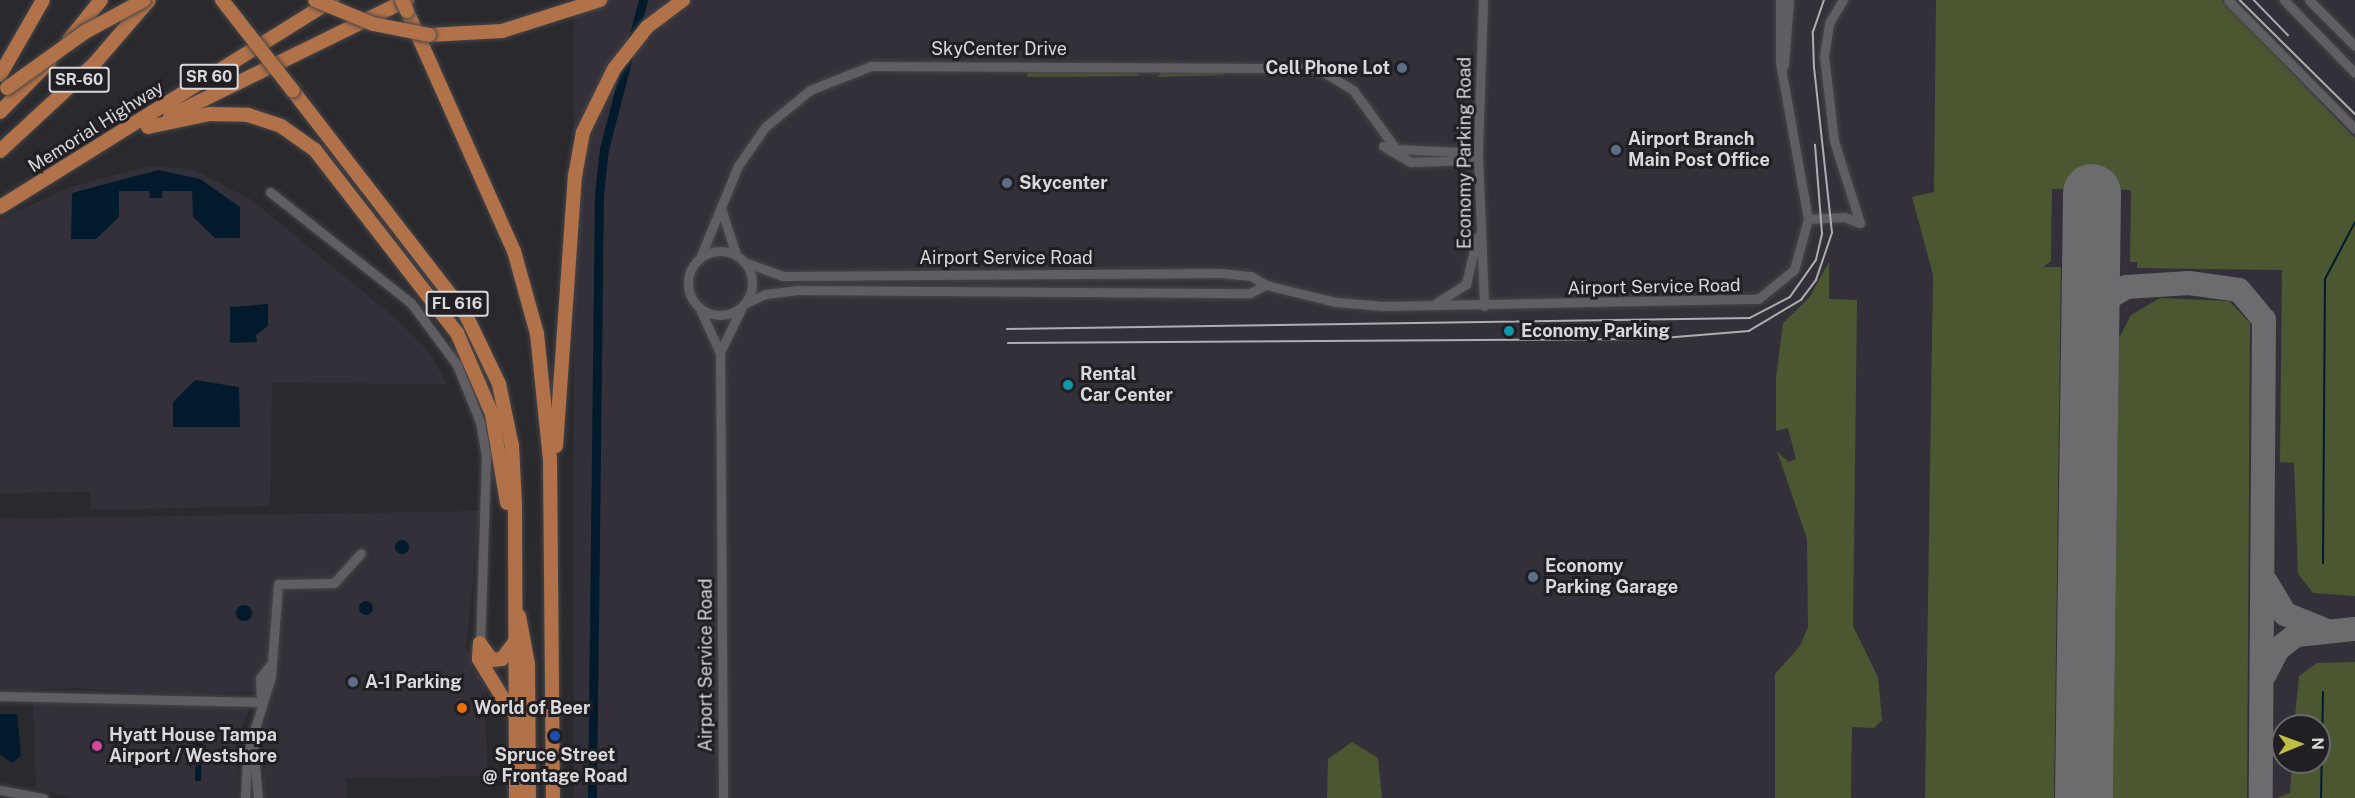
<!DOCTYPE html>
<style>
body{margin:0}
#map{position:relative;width:2355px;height:798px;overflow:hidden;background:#2a292d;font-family:"Public Sans",sans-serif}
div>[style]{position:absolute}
.built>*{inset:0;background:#343039}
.green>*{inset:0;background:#4b5731}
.water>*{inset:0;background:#011b2d}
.round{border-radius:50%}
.stream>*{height:2px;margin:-1px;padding:0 1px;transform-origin:1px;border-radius:1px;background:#011b2d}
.canal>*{height:9px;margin:-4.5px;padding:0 4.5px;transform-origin:4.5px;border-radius:4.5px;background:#011b2d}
.taxiway>*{height:24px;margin:-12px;padding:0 12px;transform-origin:12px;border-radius:12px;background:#6c6b6e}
.runway>*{height:58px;margin:-29px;padding:0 29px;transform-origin:29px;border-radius:29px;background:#6c6b6e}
.roads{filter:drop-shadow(0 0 2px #464548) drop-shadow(0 0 2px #464548)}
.minor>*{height:9px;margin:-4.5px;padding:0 4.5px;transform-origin:4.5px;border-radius:4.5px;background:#605e63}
.minor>.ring{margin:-4.5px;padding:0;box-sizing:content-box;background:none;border:9px solid #605e63;border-radius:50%}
.highway>*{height:14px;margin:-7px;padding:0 7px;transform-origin:7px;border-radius:7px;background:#b27249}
.tram>*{height:1.5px;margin:-0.75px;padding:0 0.75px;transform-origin:0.75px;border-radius:0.75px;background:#aeadb0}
.bridges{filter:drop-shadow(0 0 2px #464548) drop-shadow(0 0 2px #464548)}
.highway-bridge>*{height:14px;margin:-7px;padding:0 7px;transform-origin:7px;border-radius:7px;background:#b27249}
.dots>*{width:16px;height:16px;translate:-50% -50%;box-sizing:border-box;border:3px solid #211f23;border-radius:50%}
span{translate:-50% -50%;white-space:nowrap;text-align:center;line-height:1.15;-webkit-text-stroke:6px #211f23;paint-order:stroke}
.shield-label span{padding:2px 4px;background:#211f23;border:2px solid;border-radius:4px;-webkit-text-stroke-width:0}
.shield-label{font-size:16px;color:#d9d8da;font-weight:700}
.street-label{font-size:18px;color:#d9d8da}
.poi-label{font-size:18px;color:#d9d8da;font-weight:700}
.right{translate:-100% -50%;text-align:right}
.left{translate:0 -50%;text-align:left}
.north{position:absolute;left:2271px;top:714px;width:60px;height:60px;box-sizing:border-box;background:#211f23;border:2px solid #6b696c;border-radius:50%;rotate:89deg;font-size:16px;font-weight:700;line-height:24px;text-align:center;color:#d9d8da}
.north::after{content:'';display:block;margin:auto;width:21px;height:27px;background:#c0be40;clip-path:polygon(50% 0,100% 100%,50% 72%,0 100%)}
</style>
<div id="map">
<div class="built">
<i style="clip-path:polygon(evenodd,574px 0,2355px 0,2355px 798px,574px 798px,574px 0,2283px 726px,2319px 726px,2319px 762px,2283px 762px,2283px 726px)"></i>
<i style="clip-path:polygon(148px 166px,192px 169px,252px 200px,396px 319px,429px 352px,447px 384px,272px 383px,270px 506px,90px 510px,90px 492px,0 493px,0 219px,68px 188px)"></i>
<i style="clip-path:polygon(480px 511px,466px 646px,473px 667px,485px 677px,487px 776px,346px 778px,346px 798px,264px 798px,263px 733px,272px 690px,187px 695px,73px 688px,0 691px,0 519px)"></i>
<i style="clip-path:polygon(33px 700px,244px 704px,249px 710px,237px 739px,238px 798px,72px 798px,36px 788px)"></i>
</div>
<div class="green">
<i style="clip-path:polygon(1936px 0,2222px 0,2355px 138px,2355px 596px,2313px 593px,2298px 574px,2294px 463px,2280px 462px,2282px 270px,2137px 268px,2137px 262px,2130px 262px,2131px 190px,2052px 189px,2051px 261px,2043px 267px,2061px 267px,2054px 798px,1925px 798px,1933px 275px,1912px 197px,1934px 192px)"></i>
<i style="clip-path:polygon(1028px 71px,1134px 71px,1140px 76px,1027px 77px)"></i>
<i style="clip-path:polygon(1164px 71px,1223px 72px,1223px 75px,1157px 77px)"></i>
<i style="clip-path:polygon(1829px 262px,1829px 299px,1857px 300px,1853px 626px,1878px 677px,1882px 720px,1874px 728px,1852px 727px,1851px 798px,1775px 798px,1775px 674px,1800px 646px,1808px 627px,1807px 539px,1777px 451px,1788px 462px,1796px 459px,1788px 428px,1776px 431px,1776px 378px,1783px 323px,1809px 298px)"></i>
<i style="clip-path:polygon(2160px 298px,2229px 301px,2250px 323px,2247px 798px,2113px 798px,2119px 338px,2131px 315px)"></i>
<i style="clip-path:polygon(2355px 662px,2355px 798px,2276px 798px,2290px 793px,2292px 762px,2319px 762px,2319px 726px,2294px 726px,2299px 676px,2317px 663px)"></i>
<i style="clip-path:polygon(1352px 742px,1378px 758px,1382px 798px,1327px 798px,1328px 759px)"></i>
</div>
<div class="water">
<i style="clip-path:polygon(158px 170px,200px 179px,240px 207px,240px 238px,215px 238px,193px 217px,192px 191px,162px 191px,162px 198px,150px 198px,149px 191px,119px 191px,119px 217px,96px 239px,71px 239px,72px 193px)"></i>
<i style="clip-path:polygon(268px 304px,268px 326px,256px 335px,257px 342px,230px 343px,230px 307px)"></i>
<i style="clip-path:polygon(195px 380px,239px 387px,240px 427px,173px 427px,173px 402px)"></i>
<i class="round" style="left:395px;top:540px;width:14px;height:14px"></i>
<i class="round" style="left:359px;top:601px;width:14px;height:14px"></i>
<i class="round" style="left:236px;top:605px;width:16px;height:16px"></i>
<i style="clip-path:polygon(0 714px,17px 714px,21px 756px,12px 763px,0 754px)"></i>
<i style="clip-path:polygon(196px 741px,202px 741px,201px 781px,195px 781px)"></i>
</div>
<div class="stream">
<i style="left:2323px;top:563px;width:284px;rotate:-89.6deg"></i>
<i style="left:2325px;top:279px;width:64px;rotate:-62.2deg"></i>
<i style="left:2321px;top:798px;width:106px;rotate:-88.9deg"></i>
</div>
<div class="canal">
<i style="left:632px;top:41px;width:42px;rotate:-75deg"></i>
<i style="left:592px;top:798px;width:604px;rotate:-89.34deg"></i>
<i style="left:599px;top:194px;width:45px;rotate:-83.7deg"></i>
<i style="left:604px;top:149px;width:95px;rotate:-75.4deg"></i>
</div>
<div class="taxiway">
<i style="left:2089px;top:318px;width:22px;rotate:-51deg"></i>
<i style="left:2103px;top:301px;width:27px;rotate:-31deg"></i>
<i style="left:2126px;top:287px;width:63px;rotate:-3.6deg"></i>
<i style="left:2189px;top:283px;width:50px;rotate:8deg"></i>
<i style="left:2239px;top:290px;width:39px;rotate:50deg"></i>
<i style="left:2264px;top:320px;width:478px;rotate:90.4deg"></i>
<i style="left:2266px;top:582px;width:37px;rotate:59deg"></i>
<i style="left:2285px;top:614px;width:40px;rotate:22deg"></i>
<i style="left:2265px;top:674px;width:28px;rotate:-63deg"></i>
<i style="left:2278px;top:649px;width:23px;rotate:-38deg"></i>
<i style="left:2296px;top:635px;width:59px;rotate:-5.8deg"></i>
</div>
<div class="runway">
<i style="left:2084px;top:798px;width:605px;rotate:-89.24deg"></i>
</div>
<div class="roads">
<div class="minor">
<i style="left:1483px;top:0;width:154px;rotate:91.9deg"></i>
<i style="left:1478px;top:154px;width:152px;rotate:87.7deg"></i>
<i style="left:2228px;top:0;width:181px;rotate:45.4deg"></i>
<i style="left:2284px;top:0;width:102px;rotate:45.8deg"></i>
<i style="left:2309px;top:0;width:65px;rotate:45deg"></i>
<i style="left:1784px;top:65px;width:65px;rotate:-85.6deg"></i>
<i style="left:1383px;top:146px;width:32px;rotate:30deg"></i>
<i style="left:1411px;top:162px;width:61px;rotate:-1.9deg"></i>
<i style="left:270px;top:192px;width:179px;rotate:38.2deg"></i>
<i style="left:411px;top:303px;width:77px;rotate:53.4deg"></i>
<i style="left:457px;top:365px;width:61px;rotate:68deg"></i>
<i style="left:480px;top:422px;width:36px;rotate:80deg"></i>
<i style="left:486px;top:457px;width:186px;rotate:91.8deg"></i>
<i style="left:722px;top:211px;width:46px;rotate:72.3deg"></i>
<i style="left:1808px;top:219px;width:36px;rotate:-3deg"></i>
<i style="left:1844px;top:217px;width:17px;rotate:21deg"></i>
<i style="left:1860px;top:223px;width:86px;rotate:-107.6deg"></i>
<i style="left:1834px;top:141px;width:86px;rotate:-96.7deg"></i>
<i style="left:1824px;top:56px;width:33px;rotate:-81deg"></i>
<i style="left:1829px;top:23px;width:27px;rotate:-59deg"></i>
<i class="ring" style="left:688px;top:251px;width:55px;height:55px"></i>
<i style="left:700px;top:258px;width:100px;rotate:-67.6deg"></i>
<i style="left:738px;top:166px;width:47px;rotate:-55.3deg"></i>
<i style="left:765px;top:127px;width:58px;rotate:-39.4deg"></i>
<i style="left:810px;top:90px;width:66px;rotate:-21.5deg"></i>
<i style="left:871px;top:66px;width:446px;rotate:0.3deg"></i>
<i style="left:1317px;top:68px;width:42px;rotate:31.4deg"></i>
<i style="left:1353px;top:90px;width:73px;rotate:53.9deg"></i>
<i style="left:1396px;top:149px;width:65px;rotate:2.6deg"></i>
<i style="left:1461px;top:152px;width:11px;rotate:45deg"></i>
<i style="left:747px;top:263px;width:38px;rotate:20deg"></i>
<i style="left:783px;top:276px;width:438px;rotate:-0.4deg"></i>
<i style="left:1221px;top:273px;width:30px;rotate:6deg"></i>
<i style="left:1251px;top:276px;width:17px;rotate:31deg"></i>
<i style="left:1266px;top:285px;width:72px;rotate:13.7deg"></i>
<i style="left:1336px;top:302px;width:48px;rotate:4.8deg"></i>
<i style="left:1384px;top:306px;width:374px;rotate:-1.1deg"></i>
<i style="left:1758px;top:299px;width:46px;rotate:-38.9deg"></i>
<i style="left:1794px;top:270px;width:53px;rotate:-74.6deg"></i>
<i style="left:1808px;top:219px;width:159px;rotate:-100.1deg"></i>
<i style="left:1780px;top:62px;width:62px;rotate:-90deg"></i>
<i style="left:746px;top:303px;width:21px;rotate:-25deg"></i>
<i style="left:765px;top:294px;width:31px;rotate:-7deg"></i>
<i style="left:796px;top:290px;width:454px;rotate:0.4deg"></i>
<i style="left:1250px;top:293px;width:18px;rotate:-27deg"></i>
<i style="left:1436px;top:303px;width:36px;rotate:-32deg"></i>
<i style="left:1466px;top:284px;width:48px;rotate:-76.8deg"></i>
<i style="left:699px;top:307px;width:51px;rotate:65.5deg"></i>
<i style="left:720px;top:353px;width:445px;rotate:89.6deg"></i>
<i style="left:721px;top:350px;width:46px;rotate:-64deg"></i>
<i style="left:0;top:696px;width:261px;rotate:1.3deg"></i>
<i style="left:261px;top:702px;width:24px;rotate:-92deg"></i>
<i style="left:260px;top:678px;width:16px;rotate:-52deg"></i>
<i style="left:253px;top:745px;width:53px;rotate:84.6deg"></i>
<i style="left:0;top:790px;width:44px;rotate:10.5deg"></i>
<i style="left:245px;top:798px;width:43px;rotate:-87.3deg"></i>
<i style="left:247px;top:755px;width:83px;rotate:-73.1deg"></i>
<i style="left:271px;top:676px;width:92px;rotate:-85.6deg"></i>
<i style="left:278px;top:584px;width:56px;rotate:-1deg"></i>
<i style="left:334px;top:583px;width:40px;rotate:-48deg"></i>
</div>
<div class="highway">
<i style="left:407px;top:11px;width:263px;rotate:66deg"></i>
<i style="left:514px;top:251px;width:86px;rotate:74.5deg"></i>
<i style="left:537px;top:334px;width:126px;rotate:84.1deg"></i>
<i style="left:550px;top:459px;width:339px;rotate:89.5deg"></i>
<i style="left:429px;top:35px;width:73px;rotate:-3.1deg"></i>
<i style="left:502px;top:31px;width:103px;rotate:-17.6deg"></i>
<i style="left:69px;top:40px;width:51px;rotate:-51.3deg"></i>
<i style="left:0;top:75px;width:86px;rotate:-60.2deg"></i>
<i style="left:293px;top:91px;width:283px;rotate:52.3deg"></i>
<i style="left:466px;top:315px;width:76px;rotate:64.4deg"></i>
<i style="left:499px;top:384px;width:63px;rotate:78.2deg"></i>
<i style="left:512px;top:446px;width:60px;rotate:87.1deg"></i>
<i style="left:515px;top:506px;width:292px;rotate:89.8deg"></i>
<i style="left:0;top:112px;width:71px;rotate:-45.6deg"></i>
<i style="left:170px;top:116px;width:264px;rotate:-26.1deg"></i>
<i style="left:148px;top:127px;width:62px;rotate:-12deg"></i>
<i style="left:209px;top:114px;width:39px;rotate:1deg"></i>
<i style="left:248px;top:115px;width:35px;rotate:18deg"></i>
<i style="left:281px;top:126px;width:42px;rotate:35.2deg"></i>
<i style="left:315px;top:150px;width:232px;rotate:52.2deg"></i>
<i style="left:457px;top:333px;width:88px;rotate:66.6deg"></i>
<i style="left:492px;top:414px;width:90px;rotate:80.4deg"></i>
<i style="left:0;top:151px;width:128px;rotate:-42.8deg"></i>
<i style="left:94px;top:64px;width:84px;rotate:-49.3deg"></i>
<i style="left:0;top:207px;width:391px;rotate:-31.9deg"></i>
<i style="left:556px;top:446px;width:271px;rotate:-86deg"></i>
<i style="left:575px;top:176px;width:45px;rotate:-79.7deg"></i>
<i style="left:583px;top:132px;width:70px;rotate:-63.8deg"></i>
<i style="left:614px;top:69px;width:53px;rotate:-51.8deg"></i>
<i style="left:647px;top:27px;width:45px;rotate:-36.9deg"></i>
<i style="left:519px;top:616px;width:49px;rotate:79.4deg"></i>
<i style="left:528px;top:664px;width:134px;rotate:89.6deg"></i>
<i style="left:480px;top:643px;width:16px;rotate:94deg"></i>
<i style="left:479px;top:659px;width:60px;rotate:58.7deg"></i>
<i style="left:480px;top:644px;width:20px;rotate:53deg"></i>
<i style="left:492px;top:660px;width:10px;rotate:-6deg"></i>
<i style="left:502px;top:659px;width:20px;rotate:-53deg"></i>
</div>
</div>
<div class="tram">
<i style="left:2240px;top:0;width:162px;rotate:44.7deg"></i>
<i style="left:2254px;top:0;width:49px;rotate:45.8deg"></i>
<i style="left:1007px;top:329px;width:743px;rotate:-0.85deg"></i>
<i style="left:1750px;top:318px;width:45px;rotate:-27.7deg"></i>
<i style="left:1790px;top:297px;width:45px;rotate:-54.9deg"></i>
<i style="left:1816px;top:260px;width:27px;rotate:-77deg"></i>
<i style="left:1822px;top:234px;width:89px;rotate:-94.5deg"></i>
<i style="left:1008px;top:343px;width:643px;rotate:-0.36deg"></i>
<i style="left:1651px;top:339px;width:98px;rotate:-4.7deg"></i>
<i style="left:1749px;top:331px;width:61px;rotate:-30.8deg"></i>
<i style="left:1801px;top:300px;width:25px;rotate:-53deg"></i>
<i style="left:1816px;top:280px;width:50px;rotate:-71.2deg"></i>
<i style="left:1832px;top:233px;width:166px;rotate:-96.2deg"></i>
<i style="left:1814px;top:68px;width:36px;rotate:-92deg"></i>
<i style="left:1813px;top:32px;width:34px;rotate:-71deg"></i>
</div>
<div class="bridges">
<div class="highway-bridge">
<i style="left:222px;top:0;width:115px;rotate:52deg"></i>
<i style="left:315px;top:0;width:63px;rotate:22.5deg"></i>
<i style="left:373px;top:24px;width:57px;rotate:11.1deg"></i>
<i style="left:402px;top:0;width:12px;rotate:66deg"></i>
<i style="left:7px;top:88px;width:96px;rotate:-35.7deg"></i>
<i style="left:85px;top:32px;width:67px;rotate:-28.5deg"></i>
</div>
</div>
<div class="dots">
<i style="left:1402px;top:68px;background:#5c6f8a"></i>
<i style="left:1616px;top:150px;background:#5c6f8a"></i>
<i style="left:1007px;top:183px;background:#5c6f8a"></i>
<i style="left:1509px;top:331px;background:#0f9aa8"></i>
<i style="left:1068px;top:385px;background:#0f9aa8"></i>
<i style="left:1533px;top:577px;background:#5c6f8a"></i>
<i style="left:353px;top:682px;background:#5c6f8a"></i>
<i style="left:462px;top:708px;background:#e8710a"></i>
<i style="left:555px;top:736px;background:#1a4fb4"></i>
<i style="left:97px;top:746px;background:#d1479c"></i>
</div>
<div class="shield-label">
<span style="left:209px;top:77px">SR 60</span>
<span style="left:79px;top:80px">SR-60</span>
<span style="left:457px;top:304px">FL 616</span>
</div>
<div class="street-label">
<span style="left:999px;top:49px">SkyCenter Drive</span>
<span style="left:96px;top:127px;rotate:-32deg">Memorial Highway</span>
<span style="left:1465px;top:153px;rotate:-90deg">Economy Parking Road</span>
<span style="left:1006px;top:258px">Airport Service Road</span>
<span style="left:1654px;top:287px;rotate:-1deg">Airport Service Road</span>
<span style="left:706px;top:665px;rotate:-90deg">Airport Service Road</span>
</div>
<div class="poi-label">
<span class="right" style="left:1390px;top:68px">Cell Phone Lot</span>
<span class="left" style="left:1628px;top:150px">Airport Branch<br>Main Post Office</span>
<span class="left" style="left:1019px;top:183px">Skycenter</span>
<span class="left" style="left:1521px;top:331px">Economy Parking</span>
<span class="left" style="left:1080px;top:385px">Rental<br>Car Center</span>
<span class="left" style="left:1545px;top:577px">Economy<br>Parking Garage</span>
<span class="left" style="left:365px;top:682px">A-1 Parking</span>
<span class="left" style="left:474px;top:708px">World of Beer</span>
<span class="left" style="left:109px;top:746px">Hyatt House Tampa<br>Airport / Westshore</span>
<span style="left:555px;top:766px">Spruce Street<br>@ Frontage Road</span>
</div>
<div class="north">N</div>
</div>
